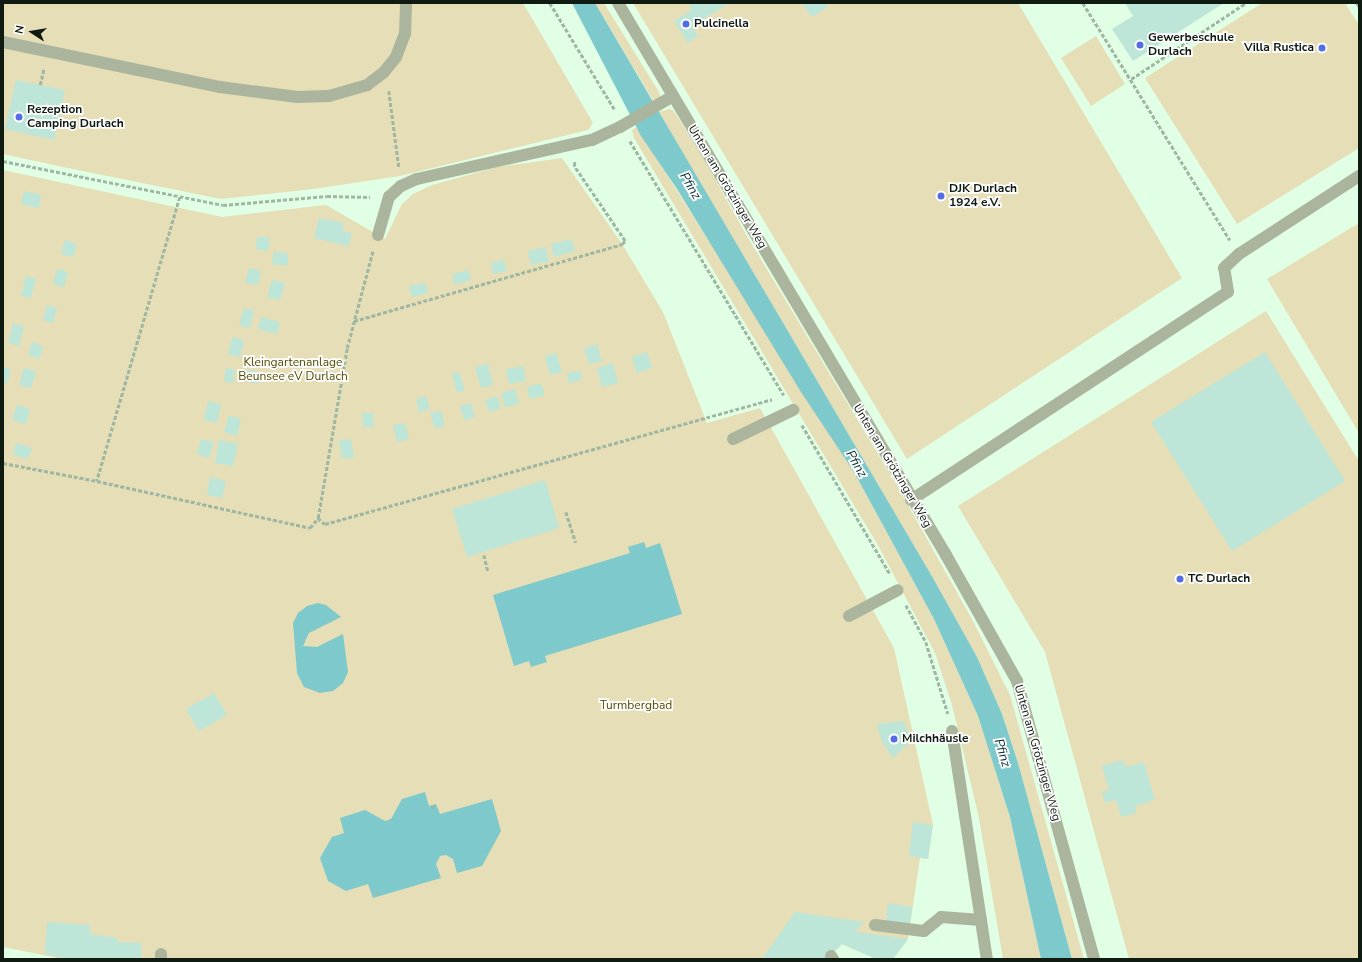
<!DOCTYPE html>
<meta charset="utf-8">
<style>
body{margin:0}
#map{position:relative;width:1362px;height:962px;overflow:hidden;background:#e1ffe5;font-family:"Nunito Sans",sans-serif}
div>[style]{position:absolute}
.green>*{inset:0;background:#e5deb6}
.water>*{inset:0;background:#7ec9cb}
.building>*{inset:0;background:#bde6d8}
.path>*{height:2.5px;margin-top:-1.25px;transform-origin:0;background:repeating-linear-gradient(90deg,#9eb6a2 0 4px,transparent 0 6px)}
.lane>*{height:12px;margin:-6px;padding:0 6px;transform-origin:6px;border-radius:6px;background:#abb49d}
.dots>*{width:11px;height:11px;translate:-50% -50%;box-sizing:border-box;border:2px solid #fff;border-radius:50%}
span{translate:-50% -50%;white-space:nowrap;text-align:center;line-height:1.15;-webkit-text-stroke:3.5px #fff;paint-order:stroke}
.poi-label{font-size:12px;color:#0f1a11;font-weight:700}
.left{translate:0 -50%;text-align:left}
.right{translate:-100% -50%;text-align:right}
.street-label{font-size:12px;color:#0f1a11}
.park-label{font-size:12px;color:#554a02}
.water-label{font-size:13px;color:#0a3031;font-style:italic}
.frame{position:absolute;inset:0;border:4px solid #0f1a11;pointer-events:none}
.north{position:absolute;left:12px;top:12px;width:40px;height:40px;-webkit-text-stroke:3px #fff;paint-order:stroke;rotate:282deg;font-size:11px;font-weight:700;line-height:16px;text-align:center;color:#0f1a11}
.north::after{content:'';display:block;margin:auto;width:14px;height:18px;background:#0f1a11;clip-path:polygon(50% 0,100% 100%,50% 72%,0 100%)}
</style>
<div id="map">
<div class="green">
<i style="clip-path:polygon(3px 3px,523px 3px,593px 123px,588px 130px,400px 176px,313px 189px,221px 199px,58px 166px,3px 154px)"></i>
<i style="clip-path:polygon(595px 3px,604px 3px,659px 92px,660px 97px,654px 102px)"></i>
<i style="clip-path:polygon(633px 3px,1018px 3px,1182px 278px,907px 459px)"></i>
<i style="clip-path:polygon(1262px 3px,1345px 3px,1359px 25px,1359px 148px,1237px 224px,1145px 78px)"></i>
<i style="clip-path:polygon(1096px 36px,1125px 84px,1091px 106px,1061px 58px)"></i>
<i style="clip-path:polygon(669px 109px,674px 111px,705px 161px,744px 231px,899px 489px,973px 621px,1010px 695px,1084px 959px,1072px 959px,1018px 763px,1002px 714px,977px 657px,933px 578px,659px 112px)"></i>
<i style="clip-path:polygon(637px 127px,854px 472px,934px 619px,978px 716px,1010px 817px,1041px 959px,1003px 959px,979px 818px,952px 705px,935px 653px,879px 547px,634px 138px,632px 130px)"></i>
<i style="clip-path:polygon(562px 158px,622px 244px,663px 312px,707px 423px,760px 408px,894px 648px,933px 825px,928px 859px,920px 858px,908px 939px,893px 959px,876px 959px,842px 944px,827px 959px,63px 959px,3px 947px,3px 170px,222px 217px,326px 205px,385px 239px,402px 204px,413px 194px,432px 185px,497px 167px)"></i>
<i style="clip-path:polygon(1359px 223px,1359px 433px,1267px 279px)"></i>
<i style="clip-path:polygon(1266px 311px,1359px 461px,1359px 959px,1129px 959px,1045px 652px,958px 506px)"></i>
</div>
<div class="water">
<i style="clip-path:polygon(572px 3px,595px 3px,933px 578px,977px 657px,1002px 714px,1018px 763px,1072px 959px,1041px 959px,1010px 817px,978px 716px,934px 619px,854px 472px,801px 392px,677px 189px,641px 136px)"></i>
<i style="clip-path:polygon(644px 542px,646px 548px,660px 543px,682px 614px,545px 656px,547px 662px,531px 667px,529px 661px,514px 666px,493px 595px,630px 553px,628px 547px)"></i>
<i style="clip-path:polygon(318px 603px,326px 605px,341px 617px,309px 633px,303px 646px,317px 647px,343px 634px,348px 672px,343px 683px,333px 691px,320px 693px,304px 687px,297px 673px,293px 623px,298px 613px,307px 606px)"></i>
<i style="clip-path:polygon(425px 792px,429px 806px,436px 804px,440px 814px,492px 799px,501px 831px,482px 866px,457px 873px,453px 859px,446px 855px,440px 856px,436px 864px,441px 878px,373px 898px,368px 884px,346px 891px,328px 881px,320px 858px,332px 837px,344px 833px,340px 818px,365px 810px,385px 821px,391px 819px,402px 799px)"></i>
</div>
<div class="building">
<i style="clip-path:polygon(688px 3px,729px 3px,692px 26px,698px 36px,688px 43px,674px 21px,692px 10px)"></i>
<i style="clip-path:polygon(802px 3px,825px 3px,828px 7px,812px 17px)"></i>
<i style="clip-path:polygon(1125px 3px,1224px 3px,1133px 61px,1112px 29px,1133px 16px)"></i>
<i style="clip-path:polygon(16px 80px,65px 90px,54px 140px,5px 129px)"></i>
<i style="clip-path:polygon(24px 191px,41px 195px,39px 208px,21px 204px)"></i>
<i style="clip-path:polygon(319px 218px,344px 223px,342px 231px,352px 233px,349px 246px,314px 238px)"></i>
<i style="clip-path:polygon(258px 236px,270px 238px,268px 251px,255px 249px)"></i>
<i style="clip-path:polygon(572px 239px,575px 251px,554px 257px,551px 244px)"></i>
<i style="clip-path:polygon(65px 240px,77px 244px,73px 257px,61px 254px)"></i>
<i style="clip-path:polygon(546px 247px,549px 261px,531px 265px,528px 251px)"></i>
<i style="clip-path:polygon(274px 251px,289px 254px,287px 266px,272px 264px)"></i>
<i style="clip-path:polygon(504px 260px,507px 271px,493px 274px,491px 263px)"></i>
<i style="clip-path:polygon(249px 268px,261px 271px,258px 285px,245px 283px)"></i>
<i style="clip-path:polygon(57px 269px,68px 272px,64px 287px,53px 284px)"></i>
<i style="clip-path:polygon(468px 270px,471px 280px,455px 285px,452px 274px)"></i>
<i style="clip-path:polygon(26px 276px,36px 279px,31px 298px,21px 296px)"></i>
<i style="clip-path:polygon(272px 280px,285px 283px,280px 300px,267px 297px)"></i>
<i style="clip-path:polygon(425px 283px,428px 293px,412px 297px,409px 286px)"></i>
<i style="clip-path:polygon(47px 305px,57px 308px,53px 323px,43px 320px)"></i>
<i style="clip-path:polygon(244px 308px,254px 311px,250px 328px,239px 325px)"></i>
<i style="clip-path:polygon(261px 317px,280px 322px,277px 334px,258px 329px)"></i>
<i style="clip-path:polygon(13px 323px,24px 327px,19px 346px,8px 343px)"></i>
<i style="clip-path:polygon(232px 337px,244px 340px,240px 357px,228px 354px)"></i>
<i style="clip-path:polygon(32px 342px,43px 346px,40px 359px,28px 355px)"></i>
<i style="clip-path:polygon(597px 344px,602px 361px,589px 364px,584px 348px)"></i>
<i style="clip-path:polygon(647px 352px,652px 368px,637px 373px,632px 357px)"></i>
<i style="clip-path:polygon(1265px 352px,1345px 481px,1232px 551px,1151px 422px)"></i>
<i style="clip-path:polygon(556px 353px,562px 372px,550px 375px,545px 356px)"></i>
<i style="clip-path:polygon(613px 363px,618px 383px,602px 387px,597px 368px)"></i>
<i style="clip-path:polygon(488px 364px,493px 385px,481px 388px,475px 367px)"></i>
<i style="clip-path:polygon(523px 366px,526px 381px,509px 384px,506px 369px)"></i>
<i style="clip-path:polygon(3px 367px,11px 369px,7px 384px,3px 383px)"></i>
<i style="clip-path:polygon(24px 368px,36px 371px,31px 388px,19px 385px)"></i>
<i style="clip-path:polygon(226px 368px,235px 370px,233px 383px,224px 381px)"></i>
<i style="clip-path:polygon(241px 369px,260px 372px,258px 384px,239px 380px)"></i>
<i style="clip-path:polygon(580px 370px,582px 380px,569px 383px,567px 374px)"></i>
<i style="clip-path:polygon(459px 372px,465px 390px,457px 393px,452px 374px)"></i>
<i style="clip-path:polygon(541px 383px,545px 395px,530px 399px,527px 387px)"></i>
<i style="clip-path:polygon(515px 389px,519px 404px,505px 407px,501px 393px)"></i>
<i style="clip-path:polygon(426px 396px,430px 409px,419px 412px,416px 399px)"></i>
<i style="clip-path:polygon(497px 396px,501px 408px,489px 412px,485px 400px)"></i>
<i style="clip-path:polygon(208px 401px,221px 404px,217px 423px,204px 420px)"></i>
<i style="clip-path:polygon(471px 403px,475px 417px,464px 420px,460px 406px)"></i>
<i style="clip-path:polygon(17px 405px,30px 409px,26px 424px,12px 420px)"></i>
<i style="clip-path:polygon(441px 411px,445px 426px,435px 429px,430px 413px)"></i>
<i style="clip-path:polygon(362px 413px,373px 413px,374px 427px,363px 427px)"></i>
<i style="clip-path:polygon(229px 415px,241px 419px,237px 436px,224px 432px)"></i>
<i style="clip-path:polygon(405px 423px,409px 439px,397px 442px,393px 425px)"></i>
<i style="clip-path:polygon(201px 439px,214px 442px,209px 458px,197px 454px)"></i>
<i style="clip-path:polygon(351px 439px,354px 457px,342px 459px,339px 441px)"></i>
<i style="clip-path:polygon(219px 440px,238px 444px,233px 466px,215px 463px)"></i>
<i style="clip-path:polygon(16px 443px,32px 448px,28px 459px,13px 455px)"></i>
<i style="clip-path:polygon(210px 477px,226px 481px,222px 498px,207px 495px)"></i>
<i style="clip-path:polygon(545px 480px,559px 528px,467px 557px,452px 509px)"></i>
<i style="clip-path:polygon(214px 693px,227px 715px,199px 731px,186px 709px)"></i>
<i style="clip-path:polygon(903px 721px,912px 740px,893px 758px,882px 742px,877px 724px)"></i>
<i style="clip-path:polygon(1123px 760px,1126px 767px,1144px 762px,1155px 800px,1135px 806px,1136px 813px,1121px 817px,1116px 800px,1105px 803px,1102px 792px,1109px 790px,1102px 766px)"></i>
<i style="clip-path:polygon(913px 822px,933px 825px,928px 859px,909px 856px)"></i>
<i style="clip-path:polygon(888px 903px,912px 907px,910px 925px,886px 922px)"></i>
<i style="clip-path:polygon(795px 912px,864px 922px,855px 932px,908px 939px,893px 959px,876px 959px,842px 944px,827px 959px,762px 959px)"></i>
<i style="clip-path:polygon(47px 922px,90px 925px,90px 934px,117px 938px,117px 942px,142px 943px,141px 959px,70px 959px,45px 954px)"></i>
</div>
<div class="path">
<i style="left:550px;top:3px;width:125px;rotate:58.7deg"></i>
<i style="left:1083px;top:3px;width:279px;rotate:58.2deg"></i>
<i style="left:1357px;top:3px;width:4px;rotate:56deg"></i>
<i style="left:1131px;top:79px;width:138px;rotate:-33.5deg"></i>
<i style="left:40px;top:85px;width:17px;rotate:-77deg"></i>
<i style="left:389px;top:91px;width:77px;rotate:82.5deg"></i>
<i style="left:630px;top:141px;width:297px;rotate:58.8deg"></i>
<i style="left:3px;top:161px;width:224px;rotate:11.3deg"></i>
<i style="left:223px;top:205px;width:104px;rotate:-4.9deg"></i>
<i style="left:327px;top:196px;width:43px;rotate:1.3deg"></i>
<i style="left:180px;top:197px;width:296px;rotate:106.3deg"></i>
<i style="left:97px;top:481px;width:218px;rotate:12.4deg"></i>
<i style="left:310px;top:528px;width:13px;rotate:-51deg"></i>
<i style="left:318px;top:518px;width:9px;rotate:41deg"></i>
<i style="left:325px;top:524px;width:464px;rotate:-15.6deg"></i>
<i style="left:354px;top:321px;width:279px;rotate:-16deg"></i>
<i style="left:622px;top:244px;width:4px;rotate:-45deg"></i>
<i style="left:625px;top:241px;width:91px;rotate:-124.2deg"></i>
<i style="left:574px;top:166px;width:5px;rotate:-79deg"></i>
<i style="left:802px;top:425px;width:173px;rotate:59.4deg"></i>
<i style="left:3px;top:463px;width:96px;rotate:10.8deg"></i>
<i style="left:566px;top:512px;width:32px;rotate:72deg"></i>
<i style="left:318px;top:518px;width:172px;rotate:-80.3deg"></i>
<i style="left:347px;top:348px;width:101px;rotate:-75.1deg"></i>
<i style="left:484px;top:555px;width:16px;rotate:76deg"></i>
<i style="left:906px;top:605px;width:42px;rotate:61.6deg"></i>
<i style="left:926px;top:642px;width:75px;rotate:73deg"></i>
<i style="left:433px;top:805px;width:6px;rotate:81deg"></i>
<i style="left:377px;top:891px;width:5px;rotate:79deg"></i>
</div>
<div class="lane">
<i style="left:618px;top:3px;width:642px;rotate:59.28deg"></i>
<i style="left:946px;top:555px;width:145px;rotate:60.6deg"></i>
<i style="left:1017px;top:681px;width:288px;rotate:74.5deg"></i>
<i style="left:3px;top:42px;width:222px;rotate:11.7deg"></i>
<i style="left:220px;top:87px;width:78px;rotate:7.4deg"></i>
<i style="left:297px;top:97px;width:32px;rotate:-2deg"></i>
<i style="left:329px;top:96px;width:40px;rotate:-16deg"></i>
<i style="left:367px;top:85px;width:21px;rotate:-37deg"></i>
<i style="left:384px;top:72px;width:19px;rotate:-51deg"></i>
<i style="left:396px;top:57px;width:25px;rotate:-69deg"></i>
<i style="left:405px;top:34px;width:31px;rotate:-88deg"></i>
<i style="left:378px;top:235px;width:40px;rotate:-74deg"></i>
<i style="left:389px;top:197px;width:16px;rotate:-43deg"></i>
<i style="left:401px;top:186px;width:17px;rotate:-24deg"></i>
<i style="left:417px;top:179px;width:179px;rotate:-12.6deg"></i>
<i style="left:592px;top:140px;width:31px;rotate:-25deg"></i>
<i style="left:620px;top:127px;width:61px;rotate:-30.3deg"></i>
<i style="left:733px;top:439px;width:67px;rotate:-25.8deg"></i>
<i style="left:911px;top:500px;width:379px;rotate:-33.3deg"></i>
<i style="left:1228px;top:292px;width:24px;rotate:-99deg"></i>
<i style="left:1224px;top:268px;width:21px;rotate:-43deg"></i>
<i style="left:1239px;top:254px;width:143px;rotate:-33deg"></i>
<i style="left:849px;top:616px;width:55px;rotate:-28deg"></i>
<i style="left:952px;top:731px;width:231px;rotate:81.3deg"></i>
<i style="left:875px;top:925px;width:49px;rotate:7deg"></i>
<i style="left:924px;top:931px;width:22px;rotate:-39deg"></i>
<i style="left:941px;top:917px;width:40px;rotate:4.3deg"></i>
<i style="left:831px;top:956px;width:4px;rotate:56deg"></i>
<i style="left:161px;top:959px;width:5px;rotate:-90deg"></i>
</div>
<div class="dots">
<i style="left:686px;top:24px;background:#536de2"></i>
<i style="left:1140px;top:45px;background:#536de2"></i>
<i style="left:1322px;top:48px;background:#536de2"></i>
<i style="left:19px;top:117px;background:#536de2"></i>
<i style="left:941px;top:196px;background:#536de2"></i>
<i style="left:1180px;top:579px;background:#536de2"></i>
<i style="left:894px;top:739px;background:#536de2"></i>
</div>
<div class="poi-label">
<span class="left" style="left:694px;top:24px">Pulcinella</span>
<span class="left" style="left:1148px;top:45px">Gewerbeschule<br>Durlach</span>
<span class="right" style="left:1314px;top:48px">Villa Rustica</span>
<span class="left" style="left:27px;top:117px">Rezeption<br>Camping Durlach</span>
<span class="left" style="left:949px;top:196px">DJK Durlach<br>1924 e.V.</span>
<span class="left" style="left:1188px;top:579px">TC Durlach</span>
<span class="left" style="left:902px;top:739px">Milchhäusle</span>
</div>
<div class="street-label">
<span style="left:727px;top:187px;rotate:59deg">Unten am Grötzinger Weg</span>
<span style="left:892px;top:466px;rotate:59deg">Unten am Grötzinger Weg</span>
<span style="left:1037px;top:753px;rotate:74deg">Unten am Grötzinger Weg</span>
</div>
<div class="park-label">
<span style="left:293px;top:370px">Kleingartenanlage<br>Beunsee eV Durlach</span>
<span style="left:636px;top:706px">Turmbergbad</span>
</div>
<div class="water-label">
<span style="left:690px;top:186px;rotate:60deg">Pfinz</span>
<span style="left:856px;top:464px;rotate:60deg">Pfinz</span>
<span style="left:1002px;top:753px;rotate:73deg">Pfinz</span>
</div>
<div class="frame"></div>
<div class="north">N</div>
</div>
